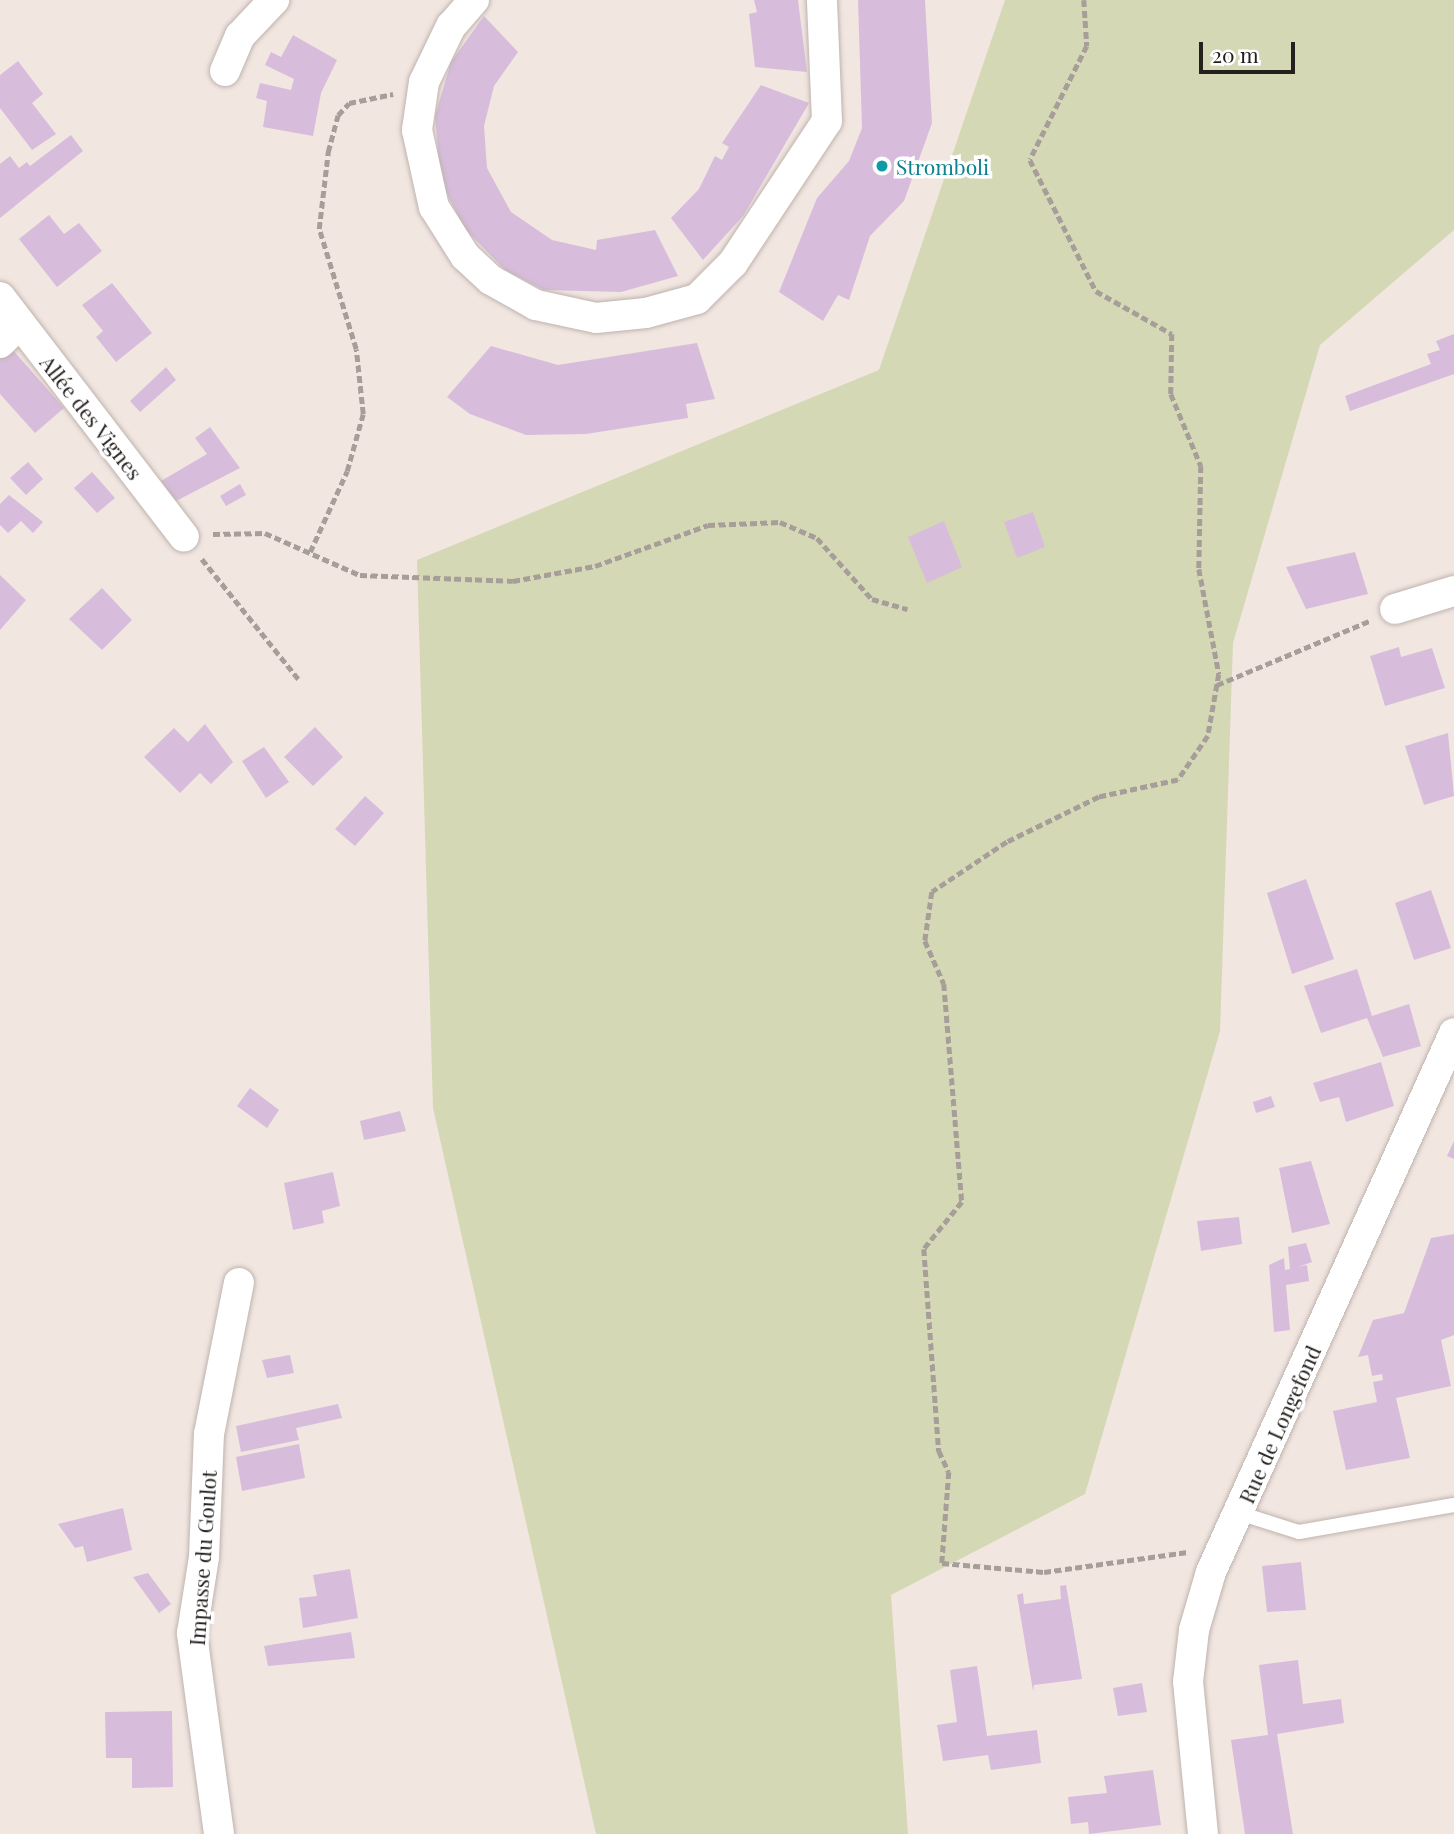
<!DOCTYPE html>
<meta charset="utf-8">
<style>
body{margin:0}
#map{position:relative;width:1454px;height:1834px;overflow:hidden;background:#f2e6e1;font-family:"Playfair Display",serif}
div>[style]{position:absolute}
.green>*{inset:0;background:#d4d8b4}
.building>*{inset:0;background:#d7bddb}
.path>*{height:4.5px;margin-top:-2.25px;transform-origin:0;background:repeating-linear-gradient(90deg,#a79e9a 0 7px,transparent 0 10.5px)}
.roads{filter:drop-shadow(0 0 2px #beb3ae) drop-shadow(0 0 2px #beb3ae)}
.lane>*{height:14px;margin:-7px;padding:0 7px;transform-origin:7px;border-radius:7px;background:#fff}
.street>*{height:30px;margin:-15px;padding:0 15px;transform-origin:15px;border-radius:15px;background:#fff}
.dots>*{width:19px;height:19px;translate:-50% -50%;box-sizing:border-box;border:4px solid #fff;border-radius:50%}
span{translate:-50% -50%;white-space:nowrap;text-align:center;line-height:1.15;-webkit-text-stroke:7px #fff;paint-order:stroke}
.culture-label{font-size:21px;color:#0d838f}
.left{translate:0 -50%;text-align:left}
.street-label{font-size:21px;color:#24201e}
.scale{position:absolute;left:1199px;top:42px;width:96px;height:32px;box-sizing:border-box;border:4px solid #24201e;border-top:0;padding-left:9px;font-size:21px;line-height:24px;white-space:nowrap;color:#24201e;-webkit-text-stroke:5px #fff;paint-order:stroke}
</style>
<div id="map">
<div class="green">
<i style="clip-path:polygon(1005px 0,1454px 0,1454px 230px,1320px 345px,1233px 643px,1220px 1031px,1085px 1494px,891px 1595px,908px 1834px,596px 1834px,433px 1108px,417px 560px,879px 370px)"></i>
</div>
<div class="building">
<i style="clip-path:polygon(754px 0,798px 0,807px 72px,755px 67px,749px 14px,757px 12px)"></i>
<i style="clip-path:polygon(858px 0,925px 0,932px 123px,904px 201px,870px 236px,849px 300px,838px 295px,823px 321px,779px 292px,817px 198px,849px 161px,862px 128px)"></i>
<i style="clip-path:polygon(484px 16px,518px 52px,494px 86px,484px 126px,487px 168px,511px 212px,552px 240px,596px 250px,597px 240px,655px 230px,678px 276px,621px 292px,544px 290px,505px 270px,465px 229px,441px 182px,435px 116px,451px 62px)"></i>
<i style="clip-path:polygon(293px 35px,337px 60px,321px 93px,313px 136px,263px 127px,267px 101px,256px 98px,260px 83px,291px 90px,294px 79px,265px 65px,271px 52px,281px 57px)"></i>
<i style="clip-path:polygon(18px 61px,43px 94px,32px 103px,56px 134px,32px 150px,0 108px,0 75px)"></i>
<i style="clip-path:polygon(761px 85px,809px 103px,743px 216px,703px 260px,671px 218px,699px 189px,715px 156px,722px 160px,729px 147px,722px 143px)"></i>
<i style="clip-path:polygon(71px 135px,83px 151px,0 218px,0 164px,10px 156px,19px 168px,27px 162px,30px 166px)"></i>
<i style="clip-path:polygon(49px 215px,64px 234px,79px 223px,102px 251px,57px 287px,19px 239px)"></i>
<i style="clip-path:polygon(112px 283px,152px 333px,116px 362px,96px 337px,103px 331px,82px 305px)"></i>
<i style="clip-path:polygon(1454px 334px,1454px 374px,1350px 411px,1345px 396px,1431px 364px,1427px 354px,1440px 350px,1436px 341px)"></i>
<i style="clip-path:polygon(697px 343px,715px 399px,686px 404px,688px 418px,586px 434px,526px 435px,470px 414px,447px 397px,491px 346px,558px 365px)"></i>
<i style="clip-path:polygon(11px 348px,64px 408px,35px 433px,0 394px,0 358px)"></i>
<i style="clip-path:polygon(166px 367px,176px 380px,140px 412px,130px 401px)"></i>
<i style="clip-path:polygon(210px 427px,240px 468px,176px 501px,161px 481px,207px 454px,195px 438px)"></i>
<i style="clip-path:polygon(28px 462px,43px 479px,26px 495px,10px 478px)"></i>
<i style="clip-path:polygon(92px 472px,115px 498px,97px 513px,74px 488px)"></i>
<i style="clip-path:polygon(240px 484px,246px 495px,226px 506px,220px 496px)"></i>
<i style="clip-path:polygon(9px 495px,43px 522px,33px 533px,21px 521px,8px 533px,0 525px,0 504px)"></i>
<i style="clip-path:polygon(1033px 512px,1045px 547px,1017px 558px,1004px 522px)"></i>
<i style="clip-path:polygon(944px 521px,962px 567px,927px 583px,908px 537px)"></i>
<i style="clip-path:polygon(1355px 552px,1368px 594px,1306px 609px,1286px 567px)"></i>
<i style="clip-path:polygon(0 575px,26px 600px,0 630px)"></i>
<i style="clip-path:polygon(102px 588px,132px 620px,102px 650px,69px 619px)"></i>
<i style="clip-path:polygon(1399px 647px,1401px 657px,1432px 648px,1445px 688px,1385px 706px,1370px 656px)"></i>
<i style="clip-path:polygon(205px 724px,233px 762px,211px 784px,200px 773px,180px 793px,144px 757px,174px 728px,188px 742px)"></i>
<i style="clip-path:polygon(315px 727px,343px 757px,313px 786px,284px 757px)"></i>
<i style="clip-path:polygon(1448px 733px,1454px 796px,1424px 805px,1405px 746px)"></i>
<i style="clip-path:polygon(264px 747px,289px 782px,266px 798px,242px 761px)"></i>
<i style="clip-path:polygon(365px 796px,384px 813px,355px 846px,335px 829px)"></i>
<i style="clip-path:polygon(1306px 879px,1334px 959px,1292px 974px,1267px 893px)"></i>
<i style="clip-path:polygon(1431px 890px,1451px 948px,1414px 960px,1395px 903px)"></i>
<i style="clip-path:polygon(1357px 969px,1372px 1016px,1409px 1004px,1421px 1046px,1383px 1057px,1367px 1018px,1321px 1033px,1304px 986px)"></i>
<i style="clip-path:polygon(1381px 1062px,1394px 1106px,1346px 1122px,1339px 1097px,1320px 1102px,1313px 1083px)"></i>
<i style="clip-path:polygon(250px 1088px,279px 1110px,267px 1128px,237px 1106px)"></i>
<i style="clip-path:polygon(1271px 1096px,1275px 1107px,1256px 1113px,1253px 1102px)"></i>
<i style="clip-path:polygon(400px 1111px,406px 1131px,364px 1140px,360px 1121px)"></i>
<i style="clip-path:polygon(1454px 1141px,1454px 1159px,1447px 1156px)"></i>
<i style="clip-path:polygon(1311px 1161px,1330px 1224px,1292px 1233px,1279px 1168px)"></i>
<i style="clip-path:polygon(333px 1172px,340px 1206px,322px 1211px,324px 1223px,293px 1230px,284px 1183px)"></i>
<i style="clip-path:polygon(1239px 1217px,1242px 1244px,1201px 1251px,1197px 1221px)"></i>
<i style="clip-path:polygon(1454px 1234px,1454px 1335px,1441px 1340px,1451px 1386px,1396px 1398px,1410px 1458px,1346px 1470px,1333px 1411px,1377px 1402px,1373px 1382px,1383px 1380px,1382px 1374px,1372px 1376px,1368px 1355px,1358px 1357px,1373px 1320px,1404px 1313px,1431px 1238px)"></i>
<i style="clip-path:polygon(1306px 1243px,1312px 1262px,1298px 1267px,1307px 1265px,1309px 1281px,1286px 1285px,1290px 1330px,1274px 1332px,1269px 1265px,1284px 1258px,1285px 1270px,1290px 1269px,1288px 1247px)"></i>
<i style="clip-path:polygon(290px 1355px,294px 1373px,267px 1378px,262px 1360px)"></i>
<i style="clip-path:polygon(338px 1404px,342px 1418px,296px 1428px,299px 1440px,241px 1452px,236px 1426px)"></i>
<i style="clip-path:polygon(299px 1444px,305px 1478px,242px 1491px,236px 1457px)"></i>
<i style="clip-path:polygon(123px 1508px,132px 1550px,87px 1562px,83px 1546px,75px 1548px,58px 1524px)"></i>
<i style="clip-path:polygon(1301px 1562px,1306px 1610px,1267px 1612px,1262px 1566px)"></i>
<i style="clip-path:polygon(350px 1569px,358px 1618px,303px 1628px,299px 1598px,317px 1596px,313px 1575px)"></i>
<i style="clip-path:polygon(148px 1573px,171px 1604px,159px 1613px,133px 1577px)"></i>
<i style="clip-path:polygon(1066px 1585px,1082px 1679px,1034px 1685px,1033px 1691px,1017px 1595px,1023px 1593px,1024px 1604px,1061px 1599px,1060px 1586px)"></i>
<i style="clip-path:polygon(351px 1632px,355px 1658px,268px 1666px,264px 1646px)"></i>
<i style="clip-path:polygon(1298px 1660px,1303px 1704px,1341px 1699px,1344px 1723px,1277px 1734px,1293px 1834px,1245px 1834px,1231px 1740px,1268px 1735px,1259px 1665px)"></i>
<i style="clip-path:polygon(977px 1666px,987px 1736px,1037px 1730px,1041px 1763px,991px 1770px,988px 1755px,943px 1761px,937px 1725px,957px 1722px,950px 1670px)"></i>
<i style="clip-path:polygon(1142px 1683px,1147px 1712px,1118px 1716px,1113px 1688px)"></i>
<i style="clip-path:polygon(172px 1711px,173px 1787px,132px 1788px,132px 1758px,106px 1758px,105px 1712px)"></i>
<i style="clip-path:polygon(1153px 1770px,1161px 1825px,1089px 1834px,1088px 1822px,1071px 1824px,1068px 1797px,1107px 1793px,1104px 1776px)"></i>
</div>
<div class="path">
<i style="left:1084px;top:0;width:46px;rotate:86.3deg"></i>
<i style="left:1087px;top:46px;width:127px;rotate:116.6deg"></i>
<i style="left:1030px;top:160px;width:147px;rotate:63.3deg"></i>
<i style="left:1096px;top:291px;width:87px;rotate:29.5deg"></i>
<i style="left:1172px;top:334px;width:60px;rotate:91deg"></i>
<i style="left:1171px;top:394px;width:78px;rotate:67.4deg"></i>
<i style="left:1201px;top:466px;width:103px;rotate:91.1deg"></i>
<i style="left:1199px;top:569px;width:107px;rotate:79.2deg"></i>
<i style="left:1219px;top:674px;width:63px;rotate:100.1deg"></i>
<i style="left:1208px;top:736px;width:53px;rotate:124.3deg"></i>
<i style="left:1178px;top:780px;width:81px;rotate:167.9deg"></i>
<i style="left:1099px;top:797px;width:102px;rotate:153.9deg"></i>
<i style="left:1007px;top:842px;width:90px;rotate:146.3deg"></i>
<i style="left:932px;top:892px;width:49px;rotate:98.1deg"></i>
<i style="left:925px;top:941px;width:47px;rotate:66.2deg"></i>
<i style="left:944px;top:984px;width:219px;rotate:85.3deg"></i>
<i style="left:962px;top:1202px;width:60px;rotate:129deg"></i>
<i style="left:924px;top:1249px;width:203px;rotate:85.8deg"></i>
<i style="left:939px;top:1451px;width:23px;rotate:65deg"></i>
<i style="left:949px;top:1472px;width:91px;rotate:94.4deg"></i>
<i style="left:942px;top:1563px;width:102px;rotate:5deg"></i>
<i style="left:1044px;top:1572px;width:145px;rotate:-7.9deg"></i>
<i style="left:213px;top:534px;width:52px;rotate:-1.1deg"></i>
<i style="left:265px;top:533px;width:104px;rotate:23.9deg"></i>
<i style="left:360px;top:575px;width:153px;rotate:2.2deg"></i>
<i style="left:513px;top:581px;width:83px;rotate:-10.4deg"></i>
<i style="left:595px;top:566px;width:120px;rotate:-19.9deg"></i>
<i style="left:708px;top:525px;width:72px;rotate:-2.4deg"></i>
<i style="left:780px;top:522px;width:40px;rotate:23.4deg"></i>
<i style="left:817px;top:538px;width:82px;rotate:48deg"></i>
<i style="left:872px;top:599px;width:37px;rotate:16deg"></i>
<i style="left:310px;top:552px;width:89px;rotate:-65.4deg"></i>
<i style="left:347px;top:471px;width:59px;rotate:-74.3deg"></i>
<i style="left:363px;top:414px;width:65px;rotate:-96.1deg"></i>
<i style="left:356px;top:349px;width:126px;rotate:-107.1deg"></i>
<i style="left:319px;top:229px;width:78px;rotate:-83.3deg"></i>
<i style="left:328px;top:152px;width:38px;rotate:-75deg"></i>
<i style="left:338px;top:115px;width:16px;rotate:-47deg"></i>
<i style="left:349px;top:103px;width:45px;rotate:-11.6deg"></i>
<i style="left:202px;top:559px;width:156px;rotate:51.2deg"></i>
<i style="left:1217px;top:685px;width:165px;rotate:-22.8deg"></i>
</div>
<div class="roads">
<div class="lane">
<i style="left:1239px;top:1513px;width:63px;rotate:17.6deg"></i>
<i style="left:1299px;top:1532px;width:157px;rotate:-9.9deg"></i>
</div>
<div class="street">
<i style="left:474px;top:0;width:35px;rotate:131deg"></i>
<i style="left:451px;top:26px;width:62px;rotate:115.7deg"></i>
<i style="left:424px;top:82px;width:49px;rotate:98.3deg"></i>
<i style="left:417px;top:130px;width:79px;rotate:77.6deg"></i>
<i style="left:434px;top:207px;width:58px;rotate:57.7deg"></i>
<i style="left:465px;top:256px;width:35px;rotate:43deg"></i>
<i style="left:491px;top:280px;width:51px;rotate:29.1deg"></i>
<i style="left:536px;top:305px;width:61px;rotate:12.2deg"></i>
<i style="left:596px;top:318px;width:50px;rotate:-5.7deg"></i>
<i style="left:646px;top:313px;width:53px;rotate:-15.4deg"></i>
<i style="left:697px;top:299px;width:51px;rotate:-45deg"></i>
<i style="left:733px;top:263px;width:170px;rotate:-56.5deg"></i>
<i style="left:827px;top:121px;width:121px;rotate:-92.4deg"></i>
<i style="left:225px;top:71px;width:38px;rotate:-67deg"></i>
<i style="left:240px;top:36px;width:50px;rotate:-46.6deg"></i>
<i style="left:0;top:297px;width:302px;rotate:52.5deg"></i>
<i style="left:0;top:343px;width:28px;rotate:-44deg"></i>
<i style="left:1395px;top:609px;width:62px;rotate:-17deg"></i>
<i style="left:219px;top:1834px;width:203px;rotate:-97.7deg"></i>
<i style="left:192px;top:1633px;width:77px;rotate:-81deg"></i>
<i style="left:204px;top:1557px;width:123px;rotate:-87.7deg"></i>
<i style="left:209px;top:1434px;width:154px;rotate:-78.8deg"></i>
<i style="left:1203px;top:1834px;width:153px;rotate:-95.6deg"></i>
<i style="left:1188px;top:1682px;width:52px;rotate:-83.4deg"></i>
<i style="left:1194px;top:1630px;width:60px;rotate:-73.7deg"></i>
<i style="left:1211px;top:1572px;width:591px;rotate:-65.73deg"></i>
</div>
</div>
<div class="dots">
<i style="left:882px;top:166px;background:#0f9aa8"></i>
</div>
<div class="culture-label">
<span class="left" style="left:896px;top:166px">Stromboli</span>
</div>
<div class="street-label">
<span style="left:92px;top:417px;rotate:52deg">Allée des Vignes</span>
<span style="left:1279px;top:1424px;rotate:-66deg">Rue de Longefond</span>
<span style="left:202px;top:1558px;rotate:-86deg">Impasse du Goulot</span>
</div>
<div class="scale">20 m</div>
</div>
